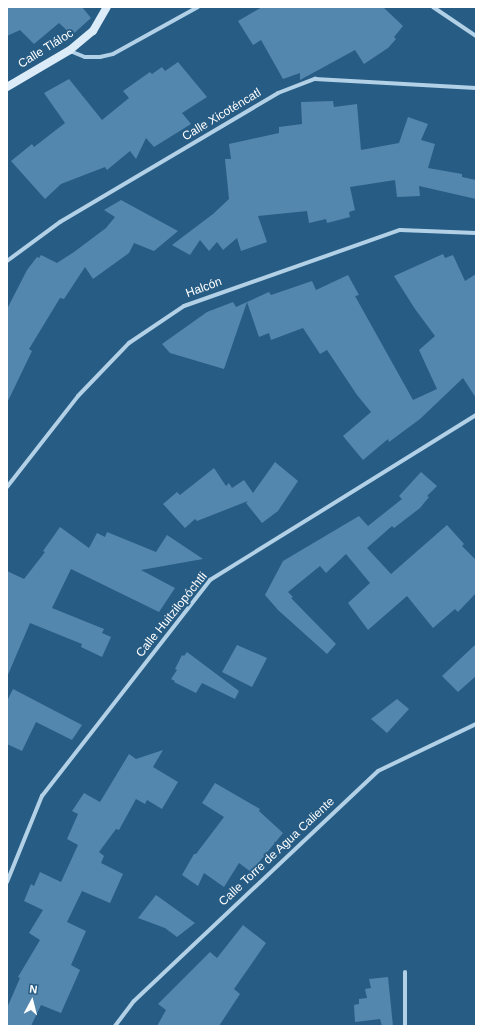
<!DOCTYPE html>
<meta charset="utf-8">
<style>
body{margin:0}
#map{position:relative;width:483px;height:1033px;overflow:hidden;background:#275c84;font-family:Helvetica,sans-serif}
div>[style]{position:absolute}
.building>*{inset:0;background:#5487ae}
.street>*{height:4px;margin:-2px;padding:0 2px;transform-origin:2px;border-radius:2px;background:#b2d1e7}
.secondary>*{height:8px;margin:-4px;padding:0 4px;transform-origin:4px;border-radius:4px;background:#dbebf7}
span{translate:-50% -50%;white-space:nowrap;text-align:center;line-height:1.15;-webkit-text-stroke:3.5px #275c84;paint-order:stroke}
.street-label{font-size:12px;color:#fff}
.frame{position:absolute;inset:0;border:8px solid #fff;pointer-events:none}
.north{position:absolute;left:12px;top:981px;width:40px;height:40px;-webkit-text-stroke:3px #275c84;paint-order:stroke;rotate:7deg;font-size:11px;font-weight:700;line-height:16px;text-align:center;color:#fff}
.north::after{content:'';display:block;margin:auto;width:14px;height:18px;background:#fff;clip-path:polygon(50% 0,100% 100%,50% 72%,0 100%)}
</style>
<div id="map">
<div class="building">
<i style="clip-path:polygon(7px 7px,82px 7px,91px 18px,72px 35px,59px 23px,34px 44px,20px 30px,7px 36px)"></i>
<i style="clip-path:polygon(262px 7px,383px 7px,403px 26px,394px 37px,396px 39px,388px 48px,364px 64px,355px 50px,300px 80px,300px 73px,283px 79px,261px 40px,253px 45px,238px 21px)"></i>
<i style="clip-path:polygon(178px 62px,207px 97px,182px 113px,191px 124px,154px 147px,146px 138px,136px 159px,130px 151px,107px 170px,105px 167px,61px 184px,45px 199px,11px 161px,32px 144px,34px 147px,65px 123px,44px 93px,69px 79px,102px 120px,129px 98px,123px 91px,150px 72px,152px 74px,162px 67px,165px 71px)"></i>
<i style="clip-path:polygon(333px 101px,334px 107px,357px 104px,361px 150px,399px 143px,408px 117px,428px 124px,421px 140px,435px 144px,428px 168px,462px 174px,462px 177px,476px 180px,476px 199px,419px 186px,420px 196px,397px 197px,395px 180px,350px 187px,355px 210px,349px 212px,350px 217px,327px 223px,326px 219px,309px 223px,307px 211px,258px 216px,267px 242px,241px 251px,237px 238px,223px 250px,217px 242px,209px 251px,200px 240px,190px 255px,172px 245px,213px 214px,229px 199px,225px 159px,231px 159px,229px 144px,279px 133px,279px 127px,302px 124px,301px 102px)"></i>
<i style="clip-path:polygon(121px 200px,178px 231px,154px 251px,134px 243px,129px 253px,93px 279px,85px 267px,64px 299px,60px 298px,29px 349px,32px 351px,7px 403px,7px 309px,27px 270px,37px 257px,39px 258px,41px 255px,57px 263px,74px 252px,106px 228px,115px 217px,104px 210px)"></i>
<i style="clip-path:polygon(443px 254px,445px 258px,453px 255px,465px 281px,476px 274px,476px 398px,463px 378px,420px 419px,389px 442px,388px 439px,363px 460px,343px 436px,371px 412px,357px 395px,327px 350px,320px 354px,303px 328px,271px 340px,269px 333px,259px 337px,247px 302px,269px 292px,271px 295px,312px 281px,316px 290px,348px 275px,359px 295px,355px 296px,413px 400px,437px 389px,419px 350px,435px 336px,415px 309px,394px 276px)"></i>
<i style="clip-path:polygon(233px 302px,236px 307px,247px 302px,224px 369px,170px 353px,162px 344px,207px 312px)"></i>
<i style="clip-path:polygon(275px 462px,298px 481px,278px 511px,262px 523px,246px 503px,248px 501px,197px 521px,195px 519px,185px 528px,163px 504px,177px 492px,180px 495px,214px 468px,226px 486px,229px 483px,232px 488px,244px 480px,253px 493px)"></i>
<i style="clip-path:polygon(421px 472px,437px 486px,427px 496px,429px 497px,420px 508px,394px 528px,392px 526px,367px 548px,391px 574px,447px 525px,464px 544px,462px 546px,476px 560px,476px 593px,458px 612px,455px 609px,433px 628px,407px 596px,368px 630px,348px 603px,370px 583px,346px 554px,326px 573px,320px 566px,288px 592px,293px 597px,291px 598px,336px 644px,327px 654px,278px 610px,265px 595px,283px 561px,359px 516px,368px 526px,402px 499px,399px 496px)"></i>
<i style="clip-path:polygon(60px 527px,89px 548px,97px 533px,105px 537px,107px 532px,156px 552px,167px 535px,203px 559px,141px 570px,175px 588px,159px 612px,71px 569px,52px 608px,104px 629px,102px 633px,111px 637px,102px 657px,81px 647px,82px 644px,30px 623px,7px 677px,7px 571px,24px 579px,45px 552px,43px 551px)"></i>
<i style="clip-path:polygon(476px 644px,476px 676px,458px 692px,442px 676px)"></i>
<i style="clip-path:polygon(237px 645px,267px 658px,252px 687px,222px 672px)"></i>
<i style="clip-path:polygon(187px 652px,239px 691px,235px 699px,202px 683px,196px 693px,174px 682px,175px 681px,171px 679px,177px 670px,175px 669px,182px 655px,184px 656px)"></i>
<i style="clip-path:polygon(13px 689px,82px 725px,72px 740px,36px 722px,22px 751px,7px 744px,7px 701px)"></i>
<i style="clip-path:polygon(397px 699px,409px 709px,387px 733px,371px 719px)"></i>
<i style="clip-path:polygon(163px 750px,153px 767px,178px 782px,162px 809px,147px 800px,145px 804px,136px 799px,119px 830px,116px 829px,99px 852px,104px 856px,101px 863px,123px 874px,110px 903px,82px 891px,67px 922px,86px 931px,71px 965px,80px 970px,61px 1013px,41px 1005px,31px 1026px,7px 1026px,7px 1008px,20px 978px,18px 977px,40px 940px,29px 933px,43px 910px,24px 901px,31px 884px,34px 886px,40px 872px,61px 882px,78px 845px,67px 839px,78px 814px,72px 811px,84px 793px,100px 802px,129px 754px,136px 759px)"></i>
<i style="clip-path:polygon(215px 783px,260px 809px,259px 811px,283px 833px,251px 872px,239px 863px,224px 887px,204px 873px,198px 886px,182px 875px,194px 854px,196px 854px,224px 817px,202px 803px)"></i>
<i style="clip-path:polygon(156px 895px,195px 923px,177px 937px,165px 928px,138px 918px)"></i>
<i style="clip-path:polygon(243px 925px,266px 943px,234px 989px,240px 994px,219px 1026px,157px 1026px,166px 1010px,158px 1004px,210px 952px,217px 958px)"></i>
<i style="clip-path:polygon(388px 977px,393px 1026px,382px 1026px,380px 1019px,355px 1022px,354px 1005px,359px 1004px,359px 999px,367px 998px,365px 989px,371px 988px,369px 979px)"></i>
</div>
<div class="street">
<i style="left:433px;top:7px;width:52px;rotate:34deg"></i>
<i style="left:70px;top:51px;width:16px;rotate:22deg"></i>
<i style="left:85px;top:57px;width:15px"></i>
<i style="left:100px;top:57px;width:13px;rotate:-13deg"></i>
<i style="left:113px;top:54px;width:97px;rotate:-28.9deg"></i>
<i style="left:7px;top:261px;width:66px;rotate:-36.3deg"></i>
<i style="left:60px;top:222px;width:253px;rotate:-30.6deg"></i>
<i style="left:278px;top:93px;width:40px;rotate:-21deg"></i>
<i style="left:315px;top:79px;width:161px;rotate:3.2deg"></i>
<i style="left:7px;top:487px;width:115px;rotate:-52deg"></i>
<i style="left:78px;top:396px;width:74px;rotate:-46.1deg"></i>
<i style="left:129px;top:343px;width:66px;rotate:-33.9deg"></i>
<i style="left:184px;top:306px;width:229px;rotate:-19.4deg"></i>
<i style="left:400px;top:230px;width:76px;rotate:2.3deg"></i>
<i style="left:7px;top:882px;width:93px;rotate:-67.9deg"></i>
<i style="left:42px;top:796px;width:274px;rotate:-52.1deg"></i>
<i style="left:210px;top:580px;width:313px;rotate:-31.8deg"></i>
<i style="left:405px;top:972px;width:54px;rotate:90deg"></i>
<i style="left:115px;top:1026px;width:31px;rotate:-53deg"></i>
<i style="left:134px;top:1001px;width:335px;rotate:-43.3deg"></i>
<i style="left:378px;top:771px;width:109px;rotate:-25.6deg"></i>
</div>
<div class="secondary">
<i style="left:7px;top:87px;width:73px;rotate:-30.4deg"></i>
<i style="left:70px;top:50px;width:30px;rotate:-40deg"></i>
<i style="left:93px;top:31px;width:28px;rotate:-60deg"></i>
</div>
<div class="street-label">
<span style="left:46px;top:49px;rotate:-32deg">Calle Tláloc</span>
<span style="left:222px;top:115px;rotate:-31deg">Calle Xicoténcatl</span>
<span style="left:204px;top:288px;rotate:-20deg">Halcón</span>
<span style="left:172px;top:615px;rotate:-51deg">Calle Huitzilopóchtli</span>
<span style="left:277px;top:852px;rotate:-43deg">Calle Torre de Agua Caliente</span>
</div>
<div class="frame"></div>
<div class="north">N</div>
</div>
